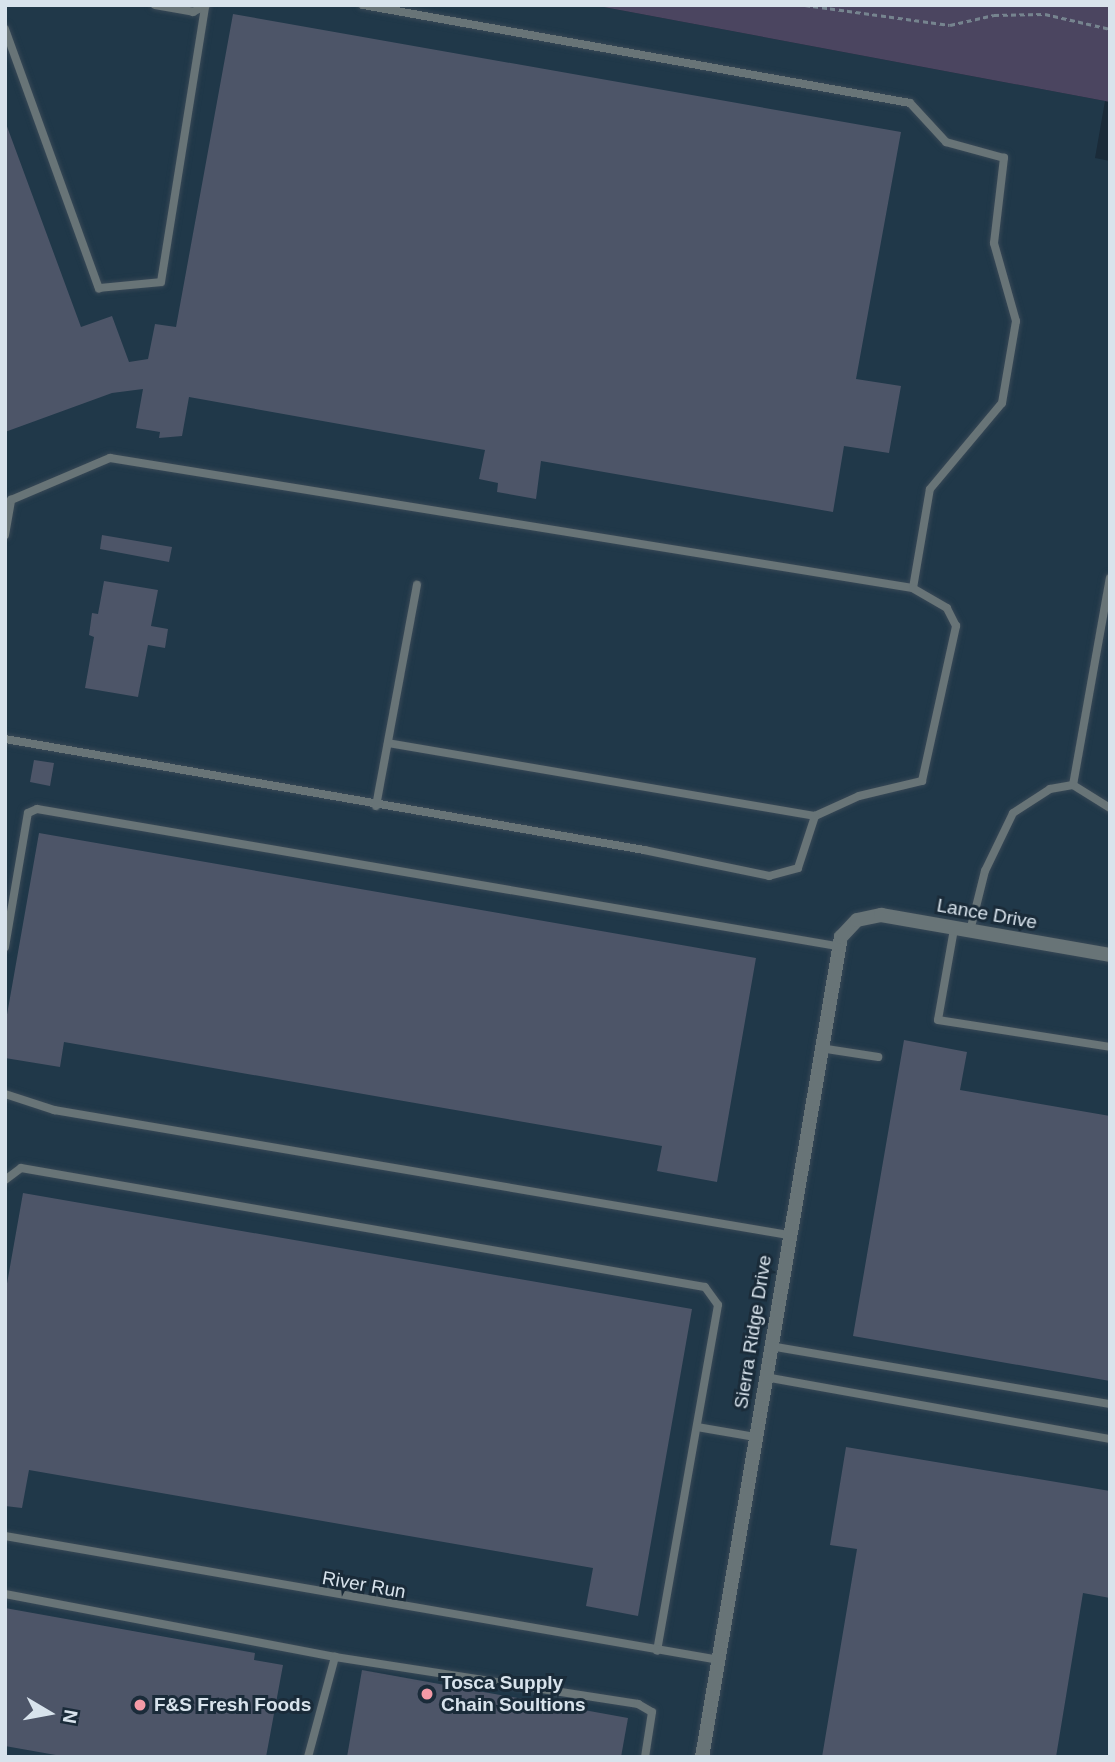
<!DOCTYPE html>
<style>
body{margin:0}
#map{position:relative;width:1115px;height:1762px;overflow:hidden;background:#1a2b39;font-family:Helvetica,sans-serif}
div>[style]{position:absolute}
.built>*{inset:0;background:#203849}
.green>*{inset:0;background:#4b4560}
.building>*{inset:0;background:#4d5568}
.path>*{height:2.5px;margin-top:-1.25px;transform-origin:0;background:repeating-linear-gradient(90deg,#76848f 0 5px,transparent 0 8.5px)}
.roads{filter:drop-shadow(0 0 2px #384856) drop-shadow(0 0 2px #384856)}
.service>*{height:8px;margin:-4px;padding:0 4px;transform-origin:4px;border-radius:4px;background:#687477}
.tertiary>*{height:14px;margin:-7px;padding:0 7px;transform-origin:7px;border-radius:7px;background:#687477}
.dots>*{width:19px;height:19px;translate:-50% -50%;box-sizing:border-box;border:4px solid #1a2b39;border-radius:50%}
span{translate:-50% -50%;white-space:nowrap;text-align:center;line-height:1.15;-webkit-text-stroke:6px #1a2b39;paint-order:stroke}
.street-label{font-size:19px;color:#d8e3ec}
.poi-label{font-size:19px;color:#d8e3ec;font-weight:700}
.left{translate:0 -50%;text-align:left}
.frame{position:absolute;inset:0;border:7px solid #d8e3ec;pointer-events:none}
.north{position:absolute;left:14px;top:1678px;width:70px;height:70px;-webkit-text-stroke:5px #1a2b39;paint-order:stroke;rotate:100deg;font-size:19px;font-weight:700;line-height:28px;text-align:center;color:#d8e3ec}
.north::after{content:'';display:block;margin:auto;width:24px;height:32px;background:#d8e3ec;clip-path:polygon(50% 0,100% 100%,50% 72%,0 100%)}
</style>
<div id="map">
<div class="built">
<i style="clip-path:polygon(5px 5px,593px 5px,1105px 101px,1095px 158px,1110px 161px,1110px 1757px,5px 1757px)"></i>
</div>
<div class="green">
<i style="clip-path:polygon(593px 5px,1110px 5px,1110px 102px,1105px 101px)"></i>
</div>
<div class="building">
<i style="clip-path:polygon(233px 14px,901px 132px,856px 379px,901px 386px,889px 453px,844px 446px,833px 512px,541px 461px,536px 499px,497px 492px,498px 483px,479px 479px,485px 450px,189px 397px,182px 436px,159px 438px,160px 432px,136px 428px,143px 389px,112px 393px,5px 432px,5px 121px,81px 327px,112px 316px,129px 362px,148px 359px,155px 324px,176px 327px)"></i>
<i style="clip-path:polygon(102px 535px,172px 547px,169px 562px,100px 549px)"></i>
<i style="clip-path:polygon(104px 581px,158px 590px,151px 626px,168px 629px,165px 648px,148px 645px,138px 697px,85px 688px,94px 637px,89px 635px,92px 613px,98px 614px)"></i>
<i style="clip-path:polygon(34px 760px,54px 763px,50px 786px,30px 782px)"></i>
<i style="clip-path:polygon(39px 833px,756px 958px,717px 1182px,657px 1171px,662px 1146px,64px 1042px,60px 1067px,5px 1058px,5px 1026px)"></i>
<i style="clip-path:polygon(904px 1040px,967px 1052px,960px 1090px,1110px 1116px,1110px 1381px,853px 1336px)"></i>
<i style="clip-path:polygon(23px 1193px,692px 1309px,638px 1616px,586px 1606px,593px 1568px,29px 1470px,22px 1508px,5px 1506px,5px 1295px)"></i>
<i style="clip-path:polygon(846px 1447px,1110px 1491px,1110px 1598px,1083px 1593px,1056px 1757px,822px 1757px,857px 1549px,830px 1545px)"></i>
<i style="clip-path:polygon(5px 1608px,255px 1653px,254px 1660px,283px 1665px,266px 1757px,67px 1757px,5px 1746px)"></i>
<i style="clip-path:polygon(362px 1670px,628px 1718px,621px 1757px,347px 1757px)"></i>
</div>
<div class="path">
<i style="left:805px;top:5px;width:146px;rotate:7.9deg"></i>
<i style="left:950px;top:25px;width:45px;rotate:-12.8deg"></i>
<i style="left:994px;top:15px;width:51px;rotate:-1.1deg"></i>
<i style="left:1045px;top:14px;width:67px;rotate:13deg"></i>
</div>
<div class="roads">
<div class="service">
<i style="left:155px;top:5px;width:39px;rotate:10deg"></i>
<i style="left:193px;top:12px;width:15px;rotate:-28deg"></i>
<i style="left:5px;top:29px;width:276px;rotate:70.1deg"></i>
<i style="left:99px;top:288px;width:62px;rotate:-5.5deg"></i>
<i style="left:161px;top:282px;width:278px;rotate:-80.9deg"></i>
<i style="left:5px;top:535px;width:36px;rotate:-80deg"></i>
<i style="left:11px;top:500px;width:108px;rotate:-23deg"></i>
<i style="left:110px;top:458px;width:813px;rotate:9.2deg"></i>
<i style="left:913px;top:588px;width:100px;rotate:-80.3deg"></i>
<i style="left:930px;top:489px;width:112px;rotate:-50.1deg"></i>
<i style="left:1002px;top:403px;width:83px;rotate:-80.3deg"></i>
<i style="left:1016px;top:321px;width:81px;rotate:-105.8deg"></i>
<i style="left:994px;top:243px;width:86px;rotate:-83.3deg"></i>
<i style="left:1004px;top:158px;width:60px;rotate:-164.6deg"></i>
<i style="left:946px;top:142px;width:53px;rotate:-132.7deg"></i>
<i style="left:910px;top:103px;width:556px;rotate:-169.84deg"></i>
<i style="left:5px;top:739px;width:649px;rotate:9.85deg"></i>
<i style="left:644px;top:850px;width:128px;rotate:11.7deg"></i>
<i style="left:769px;top:876px;width:30px;rotate:-15deg"></i>
<i style="left:798px;top:868px;width:55px;rotate:-71.9deg"></i>
<i style="left:815px;top:816px;width:48px;rotate:-24.4deg"></i>
<i style="left:859px;top:796px;width:65px;rotate:-13.4deg"></i>
<i style="left:922px;top:781px;width:159px;rotate:-77.6deg"></i>
<i style="left:956px;top:626px;width:20px;rotate:-117deg"></i>
<i style="left:947px;top:608px;width:39px;rotate:-150deg"></i>
<i style="left:388px;top:743px;width:433px;rotate:9.7deg"></i>
<i style="left:1073px;top:785px;width:44px;rotate:31.9deg"></i>
<i style="left:376px;top:806px;width:225px;rotate:-79.5deg"></i>
<i style="left:954px;top:929px;width:92px;rotate:100deg"></i>
<i style="left:938px;top:1020px;width:174px;rotate:8.9deg"></i>
<i style="left:970px;top:931px;width:62px;rotate:-76deg"></i>
<i style="left:985px;top:871px;width:64px;rotate:-64.2deg"></i>
<i style="left:1013px;top:813px;width:44px;rotate:-33deg"></i>
<i style="left:1050px;top:789px;width:23px;rotate:-10deg"></i>
<i style="left:1073px;top:785px;width:210px;rotate:-79.9deg"></i>
<i style="left:5px;top:947px;width:136px;rotate:-80.3deg"></i>
<i style="left:28px;top:813px;width:10px;rotate:-24deg"></i>
<i style="left:37px;top:809px;width:812px;rotate:9.72deg"></i>
<i style="left:820px;top:1048px;width:59px;rotate:8.8deg"></i>
<i style="left:5px;top:1094px;width:52px;rotate:18.1deg"></i>
<i style="left:54px;top:1110px;width:745px;rotate:9.66deg"></i>
<i style="left:5px;top:1180px;width:20px;rotate:-37deg"></i>
<i style="left:21px;top:1168px;width:694px;rotate:9.87deg"></i>
<i style="left:705px;top:1287px;width:22px;rotate:54deg"></i>
<i style="left:718px;top:1305px;width:351px;rotate:100deg"></i>
<i style="left:770px;top:1346px;width:345px;rotate:9.7deg"></i>
<i style="left:765px;top:1377px;width:351px;rotate:10.2deg"></i>
<i style="left:697px;top:1427px;width:59px;rotate:9.8deg"></i>
<i style="left:5px;top:1536px;width:725px;rotate:9.85deg"></i>
<i style="left:5px;top:1594px;width:336px;rotate:10.8deg"></i>
<i style="left:335px;top:1657px;width:307px;rotate:8.8deg"></i>
<i style="left:638px;top:1704px;width:16px;rotate:30deg"></i>
<i style="left:652px;top:1712px;width:46px;rotate:98.8deg"></i>
<i style="left:308px;top:1757px;width:104px;rotate:-74.9deg"></i>
</div>
<div class="tertiary">
<i style="left:702px;top:1757px;width:832px;rotate:-80.38deg"></i>
<i style="left:841px;top:937px;width:23px;rotate:-47deg"></i>
<i style="left:857px;top:920px;width:25px;rotate:-12deg"></i>
<i style="left:881px;top:915px;width:232px;rotate:9.9deg"></i>
</div>
</div>
<div class="dots">
<i style="left:427px;top:1694px;background:#f49aa6"></i>
<i style="left:140px;top:1705px;background:#f49aa6"></i>
</div>
<div class="street-label">
<span style="left:987px;top:914px;rotate:10deg">Lance Drive</span>
<span style="left:753px;top:1332px;rotate:-81deg">Sierra Ridge Drive</span>
<span style="left:364px;top:1585px;rotate:10deg">River Run</span>
</div>
<div class="poi-label">
<span class="left" style="left:441px;top:1694px">Tosca Supply<br>Chain Soultions</span>
<span class="left" style="left:154px;top:1705px">F&amp;S Fresh Foods</span>
</div>
<div class="frame"></div>
<div class="north">N</div>
</div>
